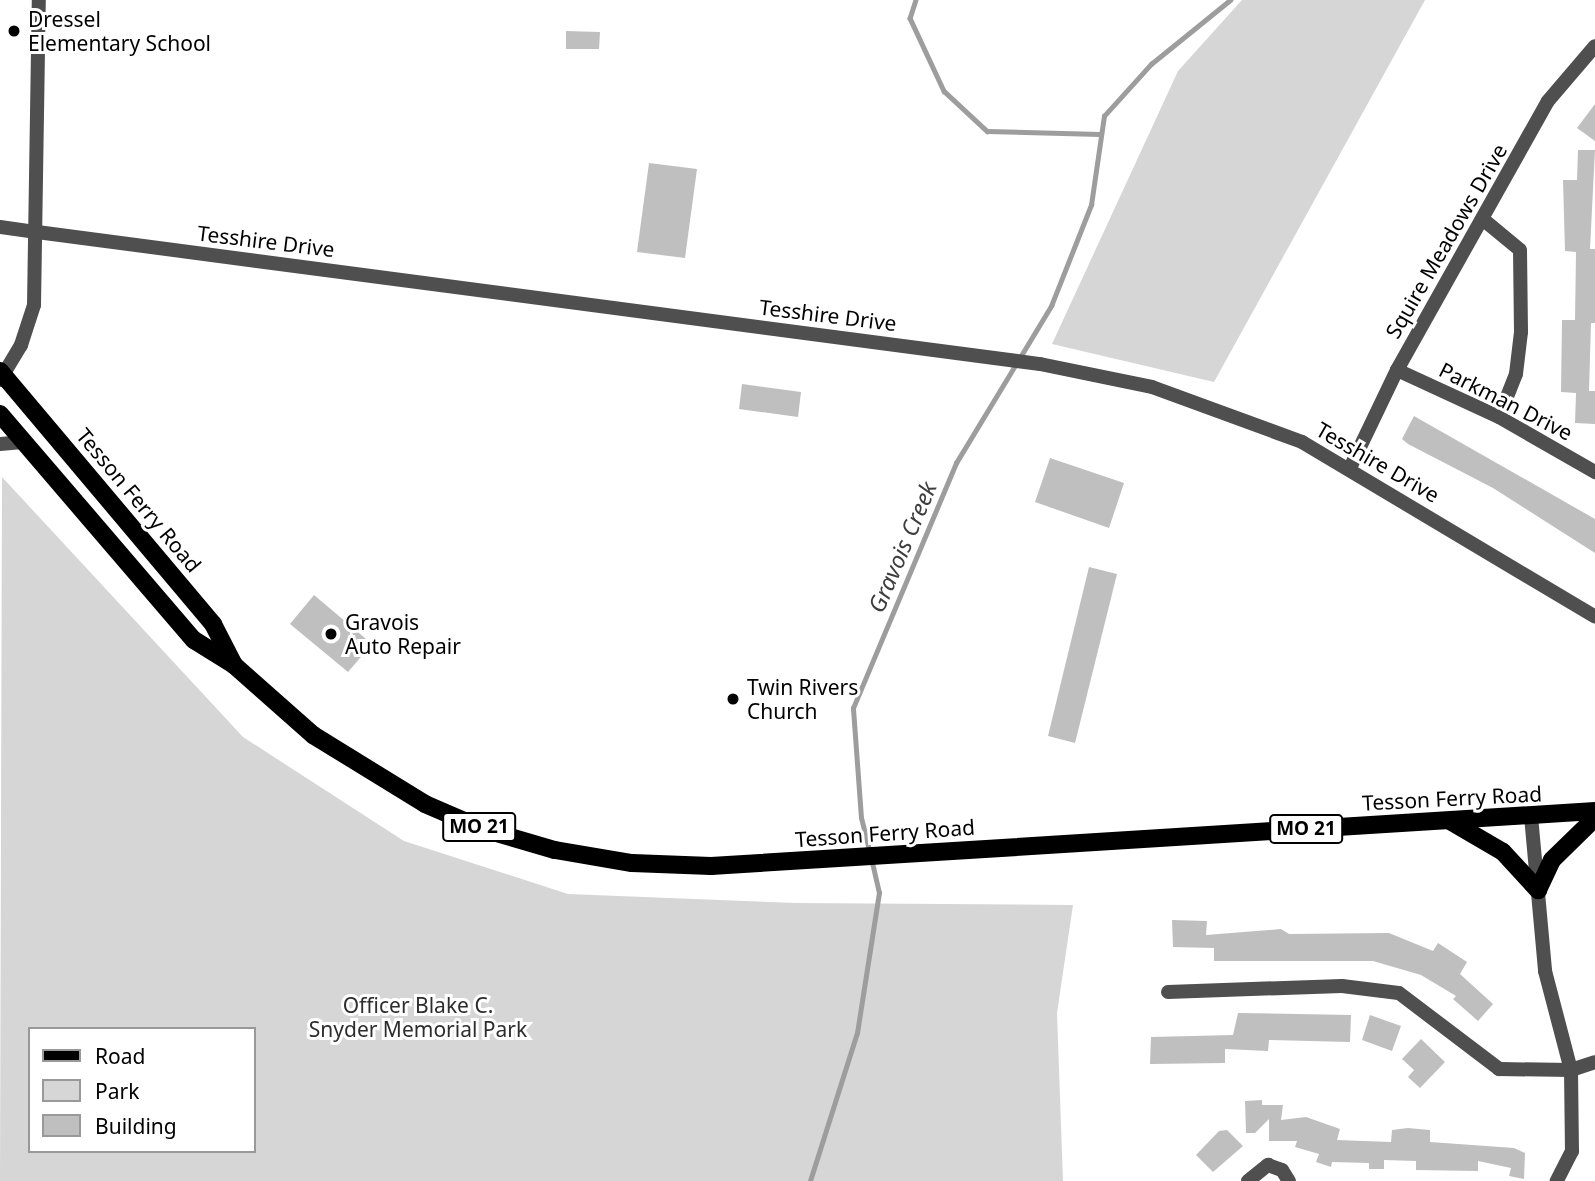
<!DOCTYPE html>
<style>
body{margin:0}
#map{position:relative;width:1595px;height:1181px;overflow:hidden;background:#fff;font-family:"Noto Sans",sans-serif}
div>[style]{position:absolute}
.green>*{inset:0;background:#d6d6d6}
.stream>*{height:4.5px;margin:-2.25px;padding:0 2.25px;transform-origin:2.25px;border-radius:2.25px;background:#9d9d9d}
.building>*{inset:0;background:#bfbfbf}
.minor>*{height:14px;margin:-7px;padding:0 7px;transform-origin:7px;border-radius:7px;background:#4f4f4f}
.tertiary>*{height:14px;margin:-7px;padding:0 7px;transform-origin:7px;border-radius:7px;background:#4f4f4f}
.primary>*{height:18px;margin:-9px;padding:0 9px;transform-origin:9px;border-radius:9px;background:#000}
.dots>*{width:19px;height:19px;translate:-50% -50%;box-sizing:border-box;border:4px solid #fff;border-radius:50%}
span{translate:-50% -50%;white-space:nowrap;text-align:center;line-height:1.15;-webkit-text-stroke:6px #fff;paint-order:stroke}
.shield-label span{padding:2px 5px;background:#fff;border:2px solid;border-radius:5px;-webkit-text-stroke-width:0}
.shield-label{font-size:19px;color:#000;font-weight:700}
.poi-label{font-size:21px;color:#000}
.left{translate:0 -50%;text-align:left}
.street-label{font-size:21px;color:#000}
.park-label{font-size:21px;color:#2d2d2d}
.water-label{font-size:23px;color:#3e3e3e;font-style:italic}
.legend{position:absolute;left:28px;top:1027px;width:228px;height:126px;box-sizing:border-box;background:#fff;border:2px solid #999;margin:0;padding:9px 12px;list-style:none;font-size:21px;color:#000}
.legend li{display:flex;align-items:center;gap:14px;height:35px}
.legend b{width:35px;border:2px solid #999}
</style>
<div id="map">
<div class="green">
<i style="clip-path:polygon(1242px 0,1425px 0,1214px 382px,1052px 344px,1178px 71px)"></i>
<i style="clip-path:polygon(evenodd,2px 477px,243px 737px,404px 841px,568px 894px,796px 903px,1073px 905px,1057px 1013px,1063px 1181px,0 1181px,2px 477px,30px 1029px,254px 1029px,254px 1151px,30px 1151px,30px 1029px)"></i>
</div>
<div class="stream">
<i style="left:916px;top:0;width:19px;rotate:108deg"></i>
<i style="left:910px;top:18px;width:81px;rotate:65deg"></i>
<i style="left:944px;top:91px;width:59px;rotate:42.9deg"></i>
<i style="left:987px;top:131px;width:112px;rotate:1.5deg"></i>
<i style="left:869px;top:850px;width:33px;rotate:-104deg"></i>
<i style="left:861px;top:818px;width:110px;rotate:-94.2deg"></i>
<i style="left:853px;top:708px;width:266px;rotate:-67.2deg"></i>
<i style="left:956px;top:463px;width:184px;rotate:-58.8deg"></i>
<i style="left:1051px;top:306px;width:109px;rotate:-68.4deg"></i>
<i style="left:1091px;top:205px;width:90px;rotate:-81.7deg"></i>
<i style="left:1104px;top:116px;width:70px;rotate:-47.9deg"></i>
<i style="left:1151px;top:64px;width:102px;rotate:-39deg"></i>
<i style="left:810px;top:1181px;width:155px;rotate:-72.4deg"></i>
<i style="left:857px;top:1033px;width:142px;rotate:-81.1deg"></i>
<i style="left:879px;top:893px;width:35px;rotate:-103deg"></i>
</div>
<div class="building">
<i style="clip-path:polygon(566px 31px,600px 32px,599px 49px,566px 49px)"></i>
<i style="clip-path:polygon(1595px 104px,1595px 141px,1577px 128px)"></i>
<i style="clip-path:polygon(1578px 150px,1595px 150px,1590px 249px,1595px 249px,1595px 323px,1591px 323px,1589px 391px,1595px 391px,1595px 424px,1575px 423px,1576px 393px,1561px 392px,1562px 320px,1575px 320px,1576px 252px,1565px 251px,1563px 180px,1577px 180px)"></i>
<i style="clip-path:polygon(649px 163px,697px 169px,685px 258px,637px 252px)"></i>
<i style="clip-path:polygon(742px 384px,801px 392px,798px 417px,739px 409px)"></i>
<i style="clip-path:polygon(1414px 416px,1595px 519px,1595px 553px,1493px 488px,1408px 444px,1402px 439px)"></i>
<i style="clip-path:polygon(1050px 458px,1124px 483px,1109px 528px,1035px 502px)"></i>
<i style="clip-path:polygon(1089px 567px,1117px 574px,1075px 743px,1048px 736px)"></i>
<i style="clip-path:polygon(314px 595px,372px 644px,348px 672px,290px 624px)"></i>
<i style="clip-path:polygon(1172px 920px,1207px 921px,1206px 935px,1281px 929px,1289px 934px,1389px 933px,1433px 951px,1438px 943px,1467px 962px,1460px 974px,1493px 1004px,1478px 1021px,1453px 999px,1456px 996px,1421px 975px,1373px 961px,1214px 961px,1214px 948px,1173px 947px)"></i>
<i style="clip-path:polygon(1238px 1013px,1351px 1015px,1350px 1042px,1269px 1040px,1268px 1051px,1225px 1049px,1225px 1063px,1150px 1064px,1151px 1037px,1233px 1035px)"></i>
<i style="clip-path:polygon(1370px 1015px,1401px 1026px,1392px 1051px,1362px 1040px)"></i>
<i style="clip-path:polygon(1421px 1039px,1445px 1062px,1420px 1088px,1408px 1077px,1414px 1070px,1402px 1059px)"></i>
<i style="clip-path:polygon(1262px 1100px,1262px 1105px,1283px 1105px,1281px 1120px,1306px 1117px,1340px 1129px,1337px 1140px,1391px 1142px,1392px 1130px,1408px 1128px,1430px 1130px,1430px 1142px,1514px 1148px,1525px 1153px,1524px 1179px,1509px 1176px,1511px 1168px,1478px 1161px,1478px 1171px,1416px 1170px,1416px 1161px,1384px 1160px,1384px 1169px,1369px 1169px,1369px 1163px,1332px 1162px,1331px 1167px,1316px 1162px,1319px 1154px,1295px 1147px,1297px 1141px,1269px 1141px,1269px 1119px,1255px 1133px,1246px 1133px,1245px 1101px)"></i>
<i style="clip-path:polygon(1227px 1130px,1243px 1146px,1213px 1172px,1196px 1155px,1219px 1131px)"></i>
</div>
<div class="minor">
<i style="left:1485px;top:221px;width:45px;rotate:39.6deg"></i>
<i style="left:1520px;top:250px;width:82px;rotate:89.3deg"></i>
<i style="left:1521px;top:332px;width:42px;rotate:96.8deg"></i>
<i style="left:1516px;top:374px;width:46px;rotate:111.6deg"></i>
<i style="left:0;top:227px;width:37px;rotate:8deg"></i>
<i style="left:1397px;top:370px;width:112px;rotate:24.7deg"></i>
<i style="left:1499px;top:417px;width:111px;rotate:29.8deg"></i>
<i style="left:1350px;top:468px;width:109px;rotate:-64.4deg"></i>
<i style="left:1397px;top:370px;width:308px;rotate:-60.7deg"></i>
<i style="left:1548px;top:101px;width:72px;rotate:-49.5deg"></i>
<i style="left:1531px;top:816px;width:156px;rotate:84.8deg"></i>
<i style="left:1545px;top:971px;width:102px;rotate:75.3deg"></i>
<i style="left:1571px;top:1070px;width:81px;rotate:89.3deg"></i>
<i style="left:1572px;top:1151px;width:34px;rotate:117deg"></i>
<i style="left:1168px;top:992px;width:174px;rotate:-2deg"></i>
<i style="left:1342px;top:986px;width:57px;rotate:7deg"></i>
<i style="left:1399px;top:993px;width:126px;rotate:37.2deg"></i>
<i style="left:1499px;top:1069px;width:72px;rotate:0.8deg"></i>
<i style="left:1571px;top:1070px;width:25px;rotate:-18deg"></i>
<i style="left:1248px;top:1181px;width:26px;rotate:-39deg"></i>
<i style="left:1268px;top:1165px;width:15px;rotate:20deg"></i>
<i style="left:1282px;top:1170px;width:13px;rotate:58deg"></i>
</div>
<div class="tertiary">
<i style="left:37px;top:232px;width:1012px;rotate:7.5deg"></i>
<i style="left:1040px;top:364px;width:114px;rotate:11.6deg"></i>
<i style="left:1152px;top:387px;width:160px;rotate:20.1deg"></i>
<i style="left:1302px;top:442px;width:341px;rotate:30.8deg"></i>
<i style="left:0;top:380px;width:41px;rotate:-59deg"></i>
<i style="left:21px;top:345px;width:42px;rotate:-72deg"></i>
<i style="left:34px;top:305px;width:305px;rotate:-89.1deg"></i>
<i style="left:0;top:444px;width:23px;rotate:-5deg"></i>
</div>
<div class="primary">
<i style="left:0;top:371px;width:331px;rotate:49.9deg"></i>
<i style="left:213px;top:624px;width:46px;rotate:62.9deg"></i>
<i style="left:0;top:414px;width:298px;rotate:49.4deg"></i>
<i style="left:194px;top:640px;width:47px;rotate:32deg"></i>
<i style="left:234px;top:665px;width:106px;rotate:41.5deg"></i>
<i style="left:313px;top:735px;width:132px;rotate:31.6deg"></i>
<i style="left:425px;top:804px;width:63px;rotate:23.3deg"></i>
<i style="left:483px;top:829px;width:75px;rotate:16.3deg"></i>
<i style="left:555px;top:850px;width:78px;rotate:9.6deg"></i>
<i style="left:632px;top:863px;width:79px;rotate:2.2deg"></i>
<i style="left:711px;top:866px;width:886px;rotate:-3.56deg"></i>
<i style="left:1450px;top:821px;width:61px;rotate:30.3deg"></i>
<i style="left:1503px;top:852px;width:52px;rotate:47.4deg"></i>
<i style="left:1538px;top:890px;width:33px;rotate:-65deg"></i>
<i style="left:1552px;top:860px;width:60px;rotate:-44.3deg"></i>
</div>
<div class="dots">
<i style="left:14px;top:31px;background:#000"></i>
<i style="left:331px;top:634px;background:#000"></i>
<i style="left:733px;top:699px;background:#000"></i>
</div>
<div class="shield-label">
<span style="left:479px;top:827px">MO 21</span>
<span style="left:1306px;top:829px">MO 21</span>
</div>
<div class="poi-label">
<span class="left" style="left:28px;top:31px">Dressel<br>Elementary School</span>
<span class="left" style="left:345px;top:634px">Gravois<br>Auto Repair</span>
<span class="left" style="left:747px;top:699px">Twin Rivers<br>Church</span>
</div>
<div class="street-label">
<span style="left:266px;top:241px;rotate:7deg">Tesshire Drive</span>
<span style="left:1446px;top:241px;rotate:-60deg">Squire Meadows Drive</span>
<span style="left:828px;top:315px;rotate:7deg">Tesshire Drive</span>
<span style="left:1506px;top:401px;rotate:27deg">Parkman Drive</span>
<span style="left:1378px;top:462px;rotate:30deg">Tesshire Drive</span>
<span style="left:139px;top:500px;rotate:50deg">Tesson Ferry Road</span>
<span style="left:1452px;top:798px;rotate:-3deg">Tesson Ferry Road</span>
<span style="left:885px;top:833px;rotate:-4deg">Tesson Ferry Road</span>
</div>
<div class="park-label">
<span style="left:418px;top:1017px">Officer Blake C.<br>Snyder Memorial Park</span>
</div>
<div class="water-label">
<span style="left:902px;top:547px;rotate:-67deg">Gravois Creek</span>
</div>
<ul class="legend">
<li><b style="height:9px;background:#000"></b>Road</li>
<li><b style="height:19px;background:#d6d6d6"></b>Park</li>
<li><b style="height:19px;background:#bfbfbf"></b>Building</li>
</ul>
</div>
